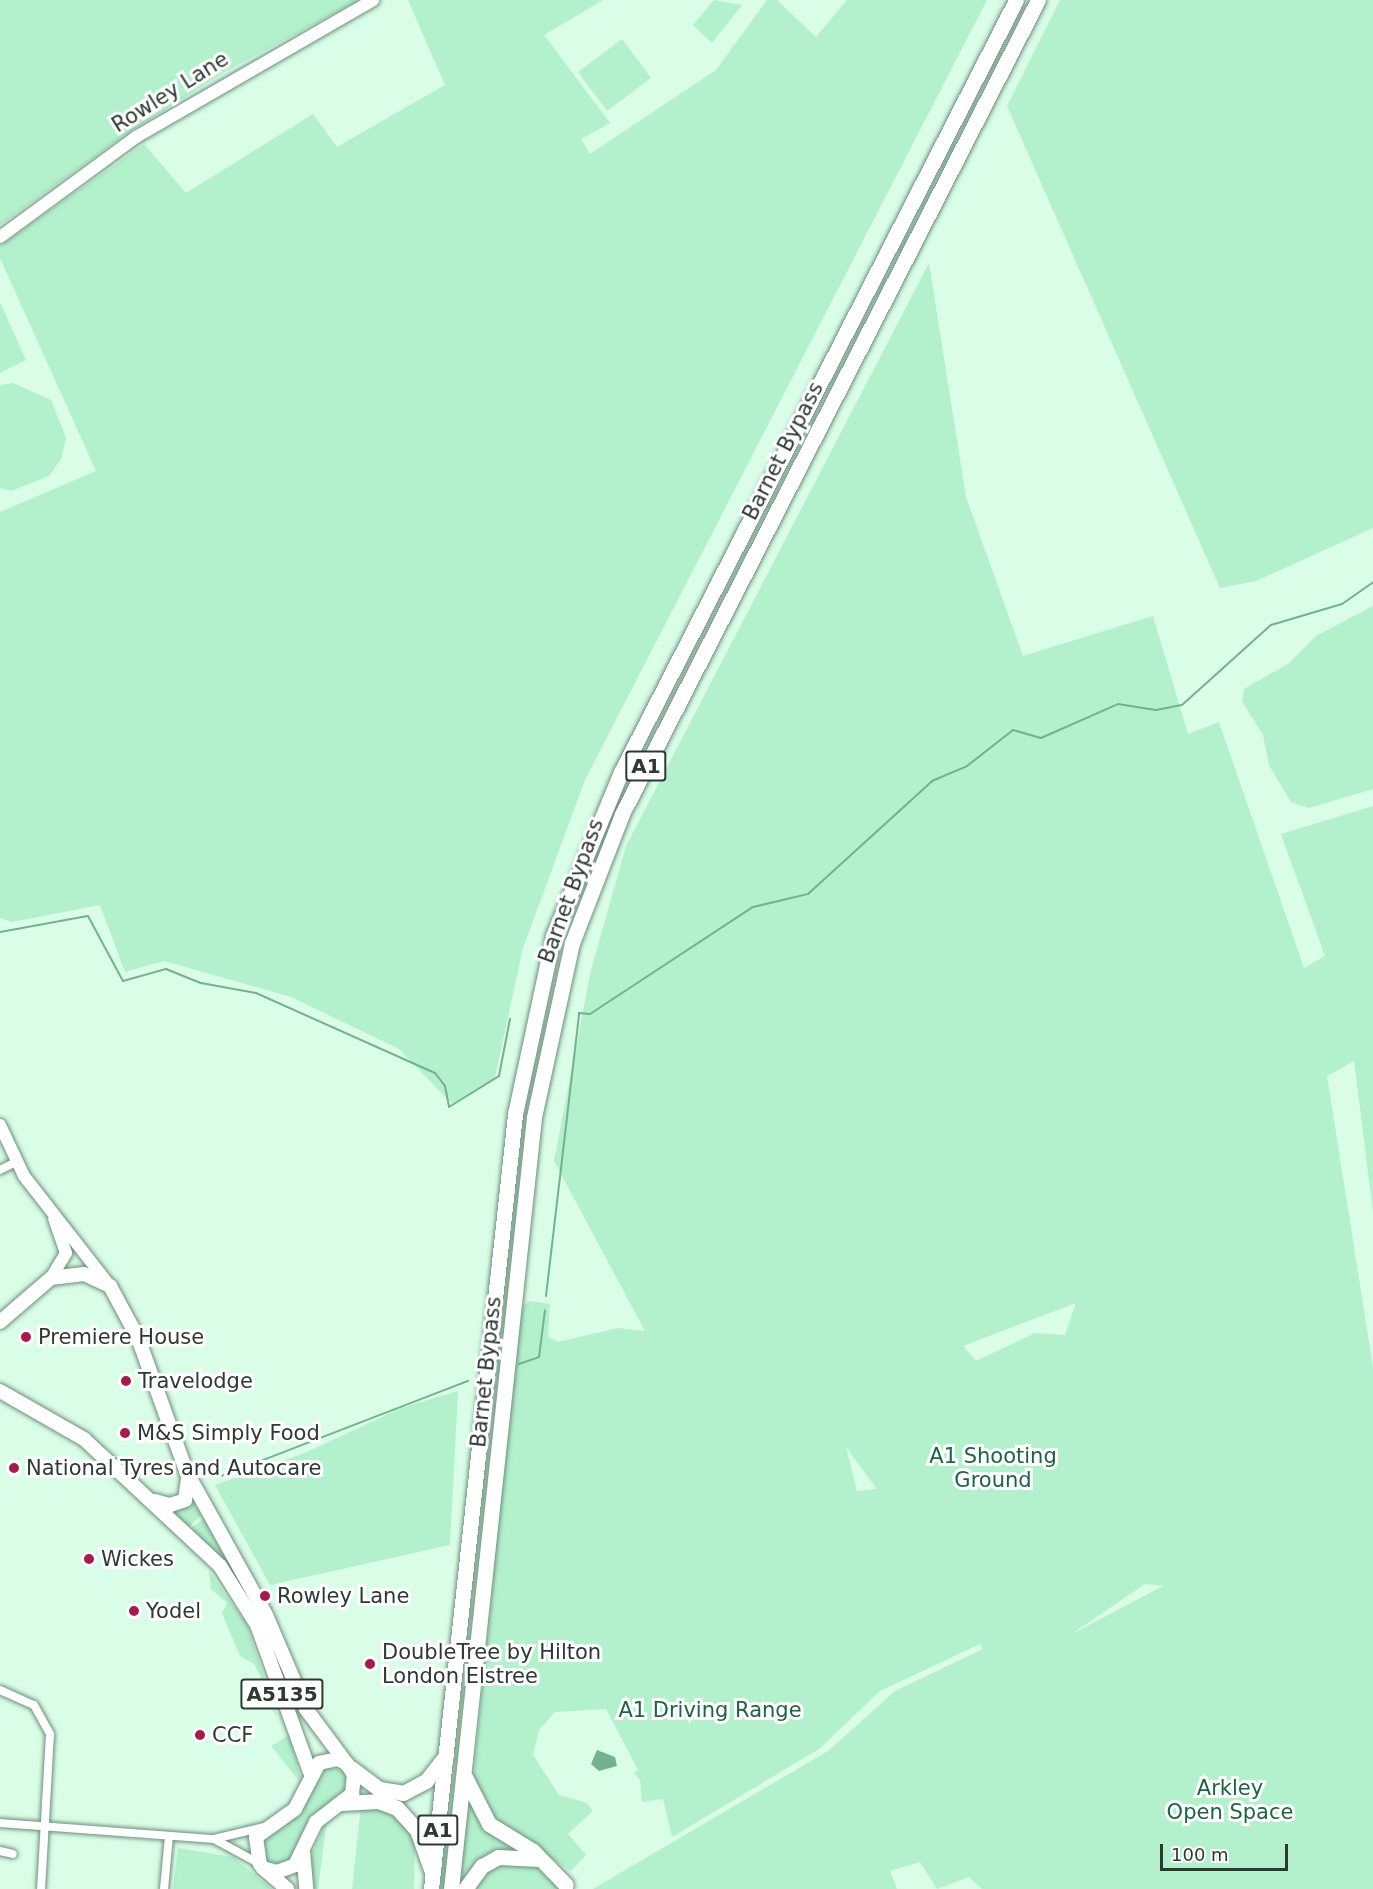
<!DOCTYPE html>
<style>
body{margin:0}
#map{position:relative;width:1373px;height:1889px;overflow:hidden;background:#d9fde7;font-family:"DejaVu Sans",sans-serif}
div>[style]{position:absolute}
.green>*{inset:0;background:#b3f0cc}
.water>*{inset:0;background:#73b28e}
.stream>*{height:2px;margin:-1px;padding:0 1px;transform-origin:1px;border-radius:1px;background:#73b28e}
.roads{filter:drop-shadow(0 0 2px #6d8f7b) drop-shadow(0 0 2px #6d8f7b)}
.street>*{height:8px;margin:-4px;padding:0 4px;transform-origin:4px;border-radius:4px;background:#fff}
.secondary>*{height:12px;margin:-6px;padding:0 6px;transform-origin:6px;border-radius:6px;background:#fff}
.primary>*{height:14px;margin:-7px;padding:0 7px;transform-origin:7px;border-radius:7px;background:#fff}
.highway>*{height:15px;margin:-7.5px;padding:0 7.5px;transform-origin:7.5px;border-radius:7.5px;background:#fff}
.dots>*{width:16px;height:16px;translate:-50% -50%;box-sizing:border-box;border:3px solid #fff;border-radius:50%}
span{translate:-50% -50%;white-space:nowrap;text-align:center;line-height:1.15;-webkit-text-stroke:6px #fff;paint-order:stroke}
.shield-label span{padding:2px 4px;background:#fff;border:2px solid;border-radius:4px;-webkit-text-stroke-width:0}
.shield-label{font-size:20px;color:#2c3a32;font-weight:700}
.street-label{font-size:21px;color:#2c3a32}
.poi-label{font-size:21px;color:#2c3a32}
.left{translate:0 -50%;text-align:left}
.park-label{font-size:21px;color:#1c6542}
.scale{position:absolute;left:1160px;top:1844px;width:128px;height:27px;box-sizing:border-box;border:3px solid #2c3a32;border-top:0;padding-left:8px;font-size:18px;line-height:21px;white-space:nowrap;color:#2c3a32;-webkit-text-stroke:4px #fff;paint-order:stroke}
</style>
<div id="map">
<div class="green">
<i style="clip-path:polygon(0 0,359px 0,223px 73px,126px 134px,0 225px)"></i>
<i style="clip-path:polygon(408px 0,603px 0,544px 35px,610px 123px,581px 139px,590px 154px,716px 70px,767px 0,777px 0,816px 37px,847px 0,987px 0,585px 780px,523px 948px,495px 1077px,452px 1104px,399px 1049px,291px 997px,164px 961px,125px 972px,100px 905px,12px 922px,0 918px,0 512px,96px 471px,0 258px,0 246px,144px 144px,186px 193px,313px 114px,337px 147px,445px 85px)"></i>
<i style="clip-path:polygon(714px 0,742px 5px,712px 43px,693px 25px)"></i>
<i style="clip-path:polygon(1060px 0,1373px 0,1373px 528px,1256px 581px,1220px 588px,1007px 106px)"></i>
<i style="clip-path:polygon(622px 39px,651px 78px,607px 111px,578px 72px)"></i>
<i style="clip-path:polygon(evenodd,929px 263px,966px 497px,1023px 656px,1153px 616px,1188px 734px,1219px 722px,1304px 968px,1325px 956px,1281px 834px,1373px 806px,1373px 1212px,1354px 1061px,1327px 1076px,1373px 1367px,1373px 1889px,982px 1889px,969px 1877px,937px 1889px,920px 1862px,890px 1871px,897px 1889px,593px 1889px,828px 1751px,895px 1691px,983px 1649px,980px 1644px,880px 1691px,819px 1749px,672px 1837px,663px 1799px,642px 1802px,640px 1780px,634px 1773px,638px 1770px,606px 1709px,555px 1712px,539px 1730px,533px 1755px,559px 1795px,587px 1803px,593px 1811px,568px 1834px,586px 1855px,571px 1871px,487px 1817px,473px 1781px,520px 1307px,530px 1301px,550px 1304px,548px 1337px,558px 1342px,618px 1328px,645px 1331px,554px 1161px,591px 970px,626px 846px,929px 263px,1076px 1303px,1065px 1335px,1035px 1333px,976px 1361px,963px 1346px,1076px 1303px,929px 263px,846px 1447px,876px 1488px,876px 1489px,857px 1491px,846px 1447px,929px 263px,1145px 1584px,1163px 1586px,1076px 1632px,1076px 1631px,1145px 1584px)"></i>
<i style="clip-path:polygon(0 302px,26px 360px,0 373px)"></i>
<i style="clip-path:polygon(13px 383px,51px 400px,66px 438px,61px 459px,49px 476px,11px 491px,0 488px,0 385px)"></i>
<i style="clip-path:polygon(1373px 606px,1373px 789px,1309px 808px,1291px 802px,1269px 765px,1263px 735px,1242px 701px,1244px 689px,1288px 664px,1316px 636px)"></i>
<i style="clip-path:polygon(458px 1391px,450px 1545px,270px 1585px,215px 1485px,307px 1452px,401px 1408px)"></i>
<i style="clip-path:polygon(192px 1499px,201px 1515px,187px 1529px,169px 1512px)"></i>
<i style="clip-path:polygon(205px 1518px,260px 1612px,259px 1621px,188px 1530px)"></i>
<i style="clip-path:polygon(209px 1571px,247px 1625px,277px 1716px,262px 1695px,266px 1689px,254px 1664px,240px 1656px,222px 1613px,227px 1603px,211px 1589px)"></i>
<i style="clip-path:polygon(289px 1735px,300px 1776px,300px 1782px,271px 1746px)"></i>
<i style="clip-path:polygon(327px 1766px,347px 1773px,347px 1789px,305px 1827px,295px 1858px,284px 1866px,269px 1864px,261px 1843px,264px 1836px,302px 1810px)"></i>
<i style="clip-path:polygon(470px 1802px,532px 1854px,513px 1851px,457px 1889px)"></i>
<i style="clip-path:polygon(361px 1806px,383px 1807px,406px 1824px,415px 1844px,414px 1889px,352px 1889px)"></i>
<i style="clip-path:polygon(447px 1812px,452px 1813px,444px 1889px,440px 1889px)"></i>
<i style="clip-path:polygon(327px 1820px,318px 1889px,310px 1889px,310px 1858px)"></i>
<i style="clip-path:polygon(178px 1848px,233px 1857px,272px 1889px,173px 1889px)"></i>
<i style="clip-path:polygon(495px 1862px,537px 1864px,563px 1889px,469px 1889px)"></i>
</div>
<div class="water">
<i style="clip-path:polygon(597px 1750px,615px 1757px,617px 1766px,599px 1771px,591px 1764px)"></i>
</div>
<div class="stream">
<i style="left:0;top:932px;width:89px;rotate:-10.3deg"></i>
<i style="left:88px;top:916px;width:74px;rotate:61.7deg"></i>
<i style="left:123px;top:981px;width:45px;rotate:-15.6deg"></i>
<i style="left:166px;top:969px;width:38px;rotate:22deg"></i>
<i style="left:201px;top:983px;width:56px;rotate:10.3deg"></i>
<i style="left:256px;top:993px;width:196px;rotate:24.1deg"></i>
<i style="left:435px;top:1073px;width:16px;rotate:52deg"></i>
<i style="left:445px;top:1086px;width:21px;rotate:79deg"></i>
<i style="left:449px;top:1107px;width:59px;rotate:-31.8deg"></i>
<i style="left:499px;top:1076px;width:58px;rotate:-79.1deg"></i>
<i style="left:546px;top:1296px;width:285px;rotate:-83.3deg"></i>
<i style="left:579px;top:1013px;width:11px;rotate:5deg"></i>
<i style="left:590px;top:1014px;width:195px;rotate:-33.3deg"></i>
<i style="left:753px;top:907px;width:57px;rotate:-13.3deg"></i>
<i style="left:808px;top:894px;width:168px;rotate:-42.3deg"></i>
<i style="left:932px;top:781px;width:38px;rotate:-23deg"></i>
<i style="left:967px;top:766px;width:58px;rotate:-38deg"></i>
<i style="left:1013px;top:730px;width:29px;rotate:16deg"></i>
<i style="left:1041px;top:738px;width:84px;rotate:-23.8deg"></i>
<i style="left:1118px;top:704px;width:38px;rotate:9deg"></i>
<i style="left:1156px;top:710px;width:26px;rotate:-11deg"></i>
<i style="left:1182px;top:705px;width:120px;rotate:-42deg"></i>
<i style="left:1271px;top:625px;width:74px;rotate:-16.5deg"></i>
<i style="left:1342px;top:604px;width:38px;rotate:-35deg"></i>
<i style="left:519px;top:1364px;width:21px;rotate:-19deg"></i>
<i style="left:539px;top:1357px;width:47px;rotate:-82.7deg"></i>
<i style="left:219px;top:1477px;width:267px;rotate:-21.1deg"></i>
</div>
<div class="roads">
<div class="street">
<i style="left:0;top:1170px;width:18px;rotate:-27deg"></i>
<i style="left:0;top:1690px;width:37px;rotate:24deg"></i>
<i style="left:34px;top:1705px;width:33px;rotate:61deg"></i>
<i style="left:50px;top:1734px;width:155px;rotate:93.3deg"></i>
<i style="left:0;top:1823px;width:215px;rotate:4.3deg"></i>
<i style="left:214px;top:1839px;width:52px;rotate:28.5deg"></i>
<i style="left:214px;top:1839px;width:51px;rotate:-13.5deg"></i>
<i style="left:0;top:1851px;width:13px;rotate:13deg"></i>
<i style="left:164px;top:1889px;width:53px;rotate:-84.6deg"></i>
</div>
<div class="secondary">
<i style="left:0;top:237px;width:169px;rotate:-36.3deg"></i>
<i style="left:136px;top:137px;width:274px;rotate:-30deg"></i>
<i style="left:0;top:1125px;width:56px;rotate:64.8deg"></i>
<i style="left:24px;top:1176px;width:140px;rotate:52deg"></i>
<i style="left:51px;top:1278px;width:29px;rotate:-59deg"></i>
<i style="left:66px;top:1253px;width:36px;rotate:-109deg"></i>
</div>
<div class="primary">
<i style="left:0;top:1322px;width:67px;rotate:-40.8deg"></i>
<i style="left:51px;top:1278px;width:33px;rotate:-7deg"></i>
<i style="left:84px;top:1274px;width:29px;rotate:25deg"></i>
<i style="left:110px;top:1286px;width:59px;rotate:61.7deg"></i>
<i style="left:138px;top:1338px;width:144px;rotate:70.1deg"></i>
<i style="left:187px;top:1473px;width:162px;rotate:60.9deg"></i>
<i style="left:266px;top:1615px;width:102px;rotate:66.9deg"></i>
<i style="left:306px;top:1709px;width:69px;rotate:53.3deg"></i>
<i style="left:0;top:1391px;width:97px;rotate:29.7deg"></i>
<i style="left:84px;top:1439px;width:186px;rotate:43deg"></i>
<i style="left:220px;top:1566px;width:70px;rotate:57.9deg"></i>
<i style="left:257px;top:1625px;width:156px;rotate:70.2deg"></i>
<i style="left:155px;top:1501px;width:16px;rotate:15deg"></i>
<i style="left:170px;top:1505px;width:16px;rotate:-18deg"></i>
<i style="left:185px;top:1500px;width:22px;rotate:-82deg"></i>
<i style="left:303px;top:1851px;width:38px;rotate:85deg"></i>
<i style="left:263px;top:1868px;width:15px;rotate:16deg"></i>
<i style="left:277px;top:1872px;width:19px;rotate:-21deg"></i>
<i style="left:295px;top:1865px;width:48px;rotate:-64deg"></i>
<i style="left:316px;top:1822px;width:46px;rotate:-37.9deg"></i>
<i style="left:352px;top:1794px;width:19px;rotate:-84deg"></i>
<i style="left:354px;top:1775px;width:13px;rotate:-122deg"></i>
<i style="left:347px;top:1764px;width:10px;rotate:-151deg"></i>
<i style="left:338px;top:1759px;width:19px;rotate:168deg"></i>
<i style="left:319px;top:1763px;width:52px;rotate:117.6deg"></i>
<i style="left:295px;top:1809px;width:48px;rotate:144.3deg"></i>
<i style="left:256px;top:1837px;width:27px;rotate:82deg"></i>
<i style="left:260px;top:1864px;width:5px;rotate:53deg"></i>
<i style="left:263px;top:1868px;width:32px;rotate:41deg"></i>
</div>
<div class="highway">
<i style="left:351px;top:1768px;width:35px;rotate:37deg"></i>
<i style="left:379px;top:1789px;width:24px;rotate:9deg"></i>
<i style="left:403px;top:1793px;width:26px;rotate:-28deg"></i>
<i style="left:426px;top:1781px;width:33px;rotate:-52deg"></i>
<i style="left:465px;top:1777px;width:53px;rotate:62.9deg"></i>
<i style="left:489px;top:1824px;width:52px;rotate:31.5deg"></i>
<i style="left:533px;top:1851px;width:47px;rotate:45.9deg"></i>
<i style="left:342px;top:1803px;width:36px;rotate:-3deg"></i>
<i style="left:378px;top:1801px;width:20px;rotate:20deg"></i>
<i style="left:397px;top:1808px;width:30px;rotate:48deg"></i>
<i style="left:417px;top:1830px;width:45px;rotate:70.3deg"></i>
<i style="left:431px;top:1889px;width:780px;rotate:-83.81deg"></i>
<i style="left:515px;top:1114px;width:182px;rotate:-77.9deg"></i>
<i style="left:553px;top:936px;width:178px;rotate:-67.5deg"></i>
<i style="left:621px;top:772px;width:867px;rotate:-62.9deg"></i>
<i style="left:451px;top:1889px;width:776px;rotate:-83.86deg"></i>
<i style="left:534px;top:1117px;width:178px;rotate:-77.7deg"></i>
<i style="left:572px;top:943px;width:138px;rotate:-68.8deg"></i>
<i style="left:622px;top:814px;width:914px;rotate:-62.93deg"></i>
<i style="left:465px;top:1889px;width:29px;rotate:-54deg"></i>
<i style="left:482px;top:1866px;width:18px;rotate:-29deg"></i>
<i style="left:498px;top:1857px;width:42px;rotate:2.7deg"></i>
</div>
</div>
<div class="dots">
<i style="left:26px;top:1337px;background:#ab184b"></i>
<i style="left:126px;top:1381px;background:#ab184b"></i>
<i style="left:125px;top:1433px;background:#ab184b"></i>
<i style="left:14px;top:1468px;background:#ab184b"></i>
<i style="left:89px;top:1559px;background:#ab184b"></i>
<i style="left:265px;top:1596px;background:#ab184b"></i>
<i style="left:134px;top:1611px;background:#ab184b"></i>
<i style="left:370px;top:1664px;background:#ab184b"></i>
<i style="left:200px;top:1735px;background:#ab184b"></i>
</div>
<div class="shield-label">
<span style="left:646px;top:766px">A1</span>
<span style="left:282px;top:1694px">A5135</span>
<span style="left:438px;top:1830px">A1</span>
</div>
<div class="street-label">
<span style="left:170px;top:92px;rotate:-32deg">Rowley Lane</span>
<span style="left:783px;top:451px;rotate:-63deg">Barnet Bypass</span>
<span style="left:571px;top:891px;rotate:-70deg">Barnet Bypass</span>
<span style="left:486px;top:1372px;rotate:-84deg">Barnet Bypass</span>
</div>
<div class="poi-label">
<span class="left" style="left:38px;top:1337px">Premiere House</span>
<span class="left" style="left:138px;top:1381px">Travelodge</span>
<span class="left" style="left:137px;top:1433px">M&amp;S Simply Food</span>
<span class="left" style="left:26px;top:1468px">National Tyres and Autocare</span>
<span class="left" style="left:101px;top:1559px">Wickes</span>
<span class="left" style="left:277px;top:1596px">Rowley Lane</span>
<span class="left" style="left:146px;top:1611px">Yodel</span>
<span class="left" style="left:382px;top:1664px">DoubleTree by Hilton<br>London Elstree</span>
<span class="left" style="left:212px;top:1735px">CCF</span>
</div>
<div class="park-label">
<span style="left:993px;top:1468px">A1 Shooting<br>Ground</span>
<span style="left:710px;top:1710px">A1 Driving Range</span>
<span style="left:1230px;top:1800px">Arkley<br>Open Space</span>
</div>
<div class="scale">100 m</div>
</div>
